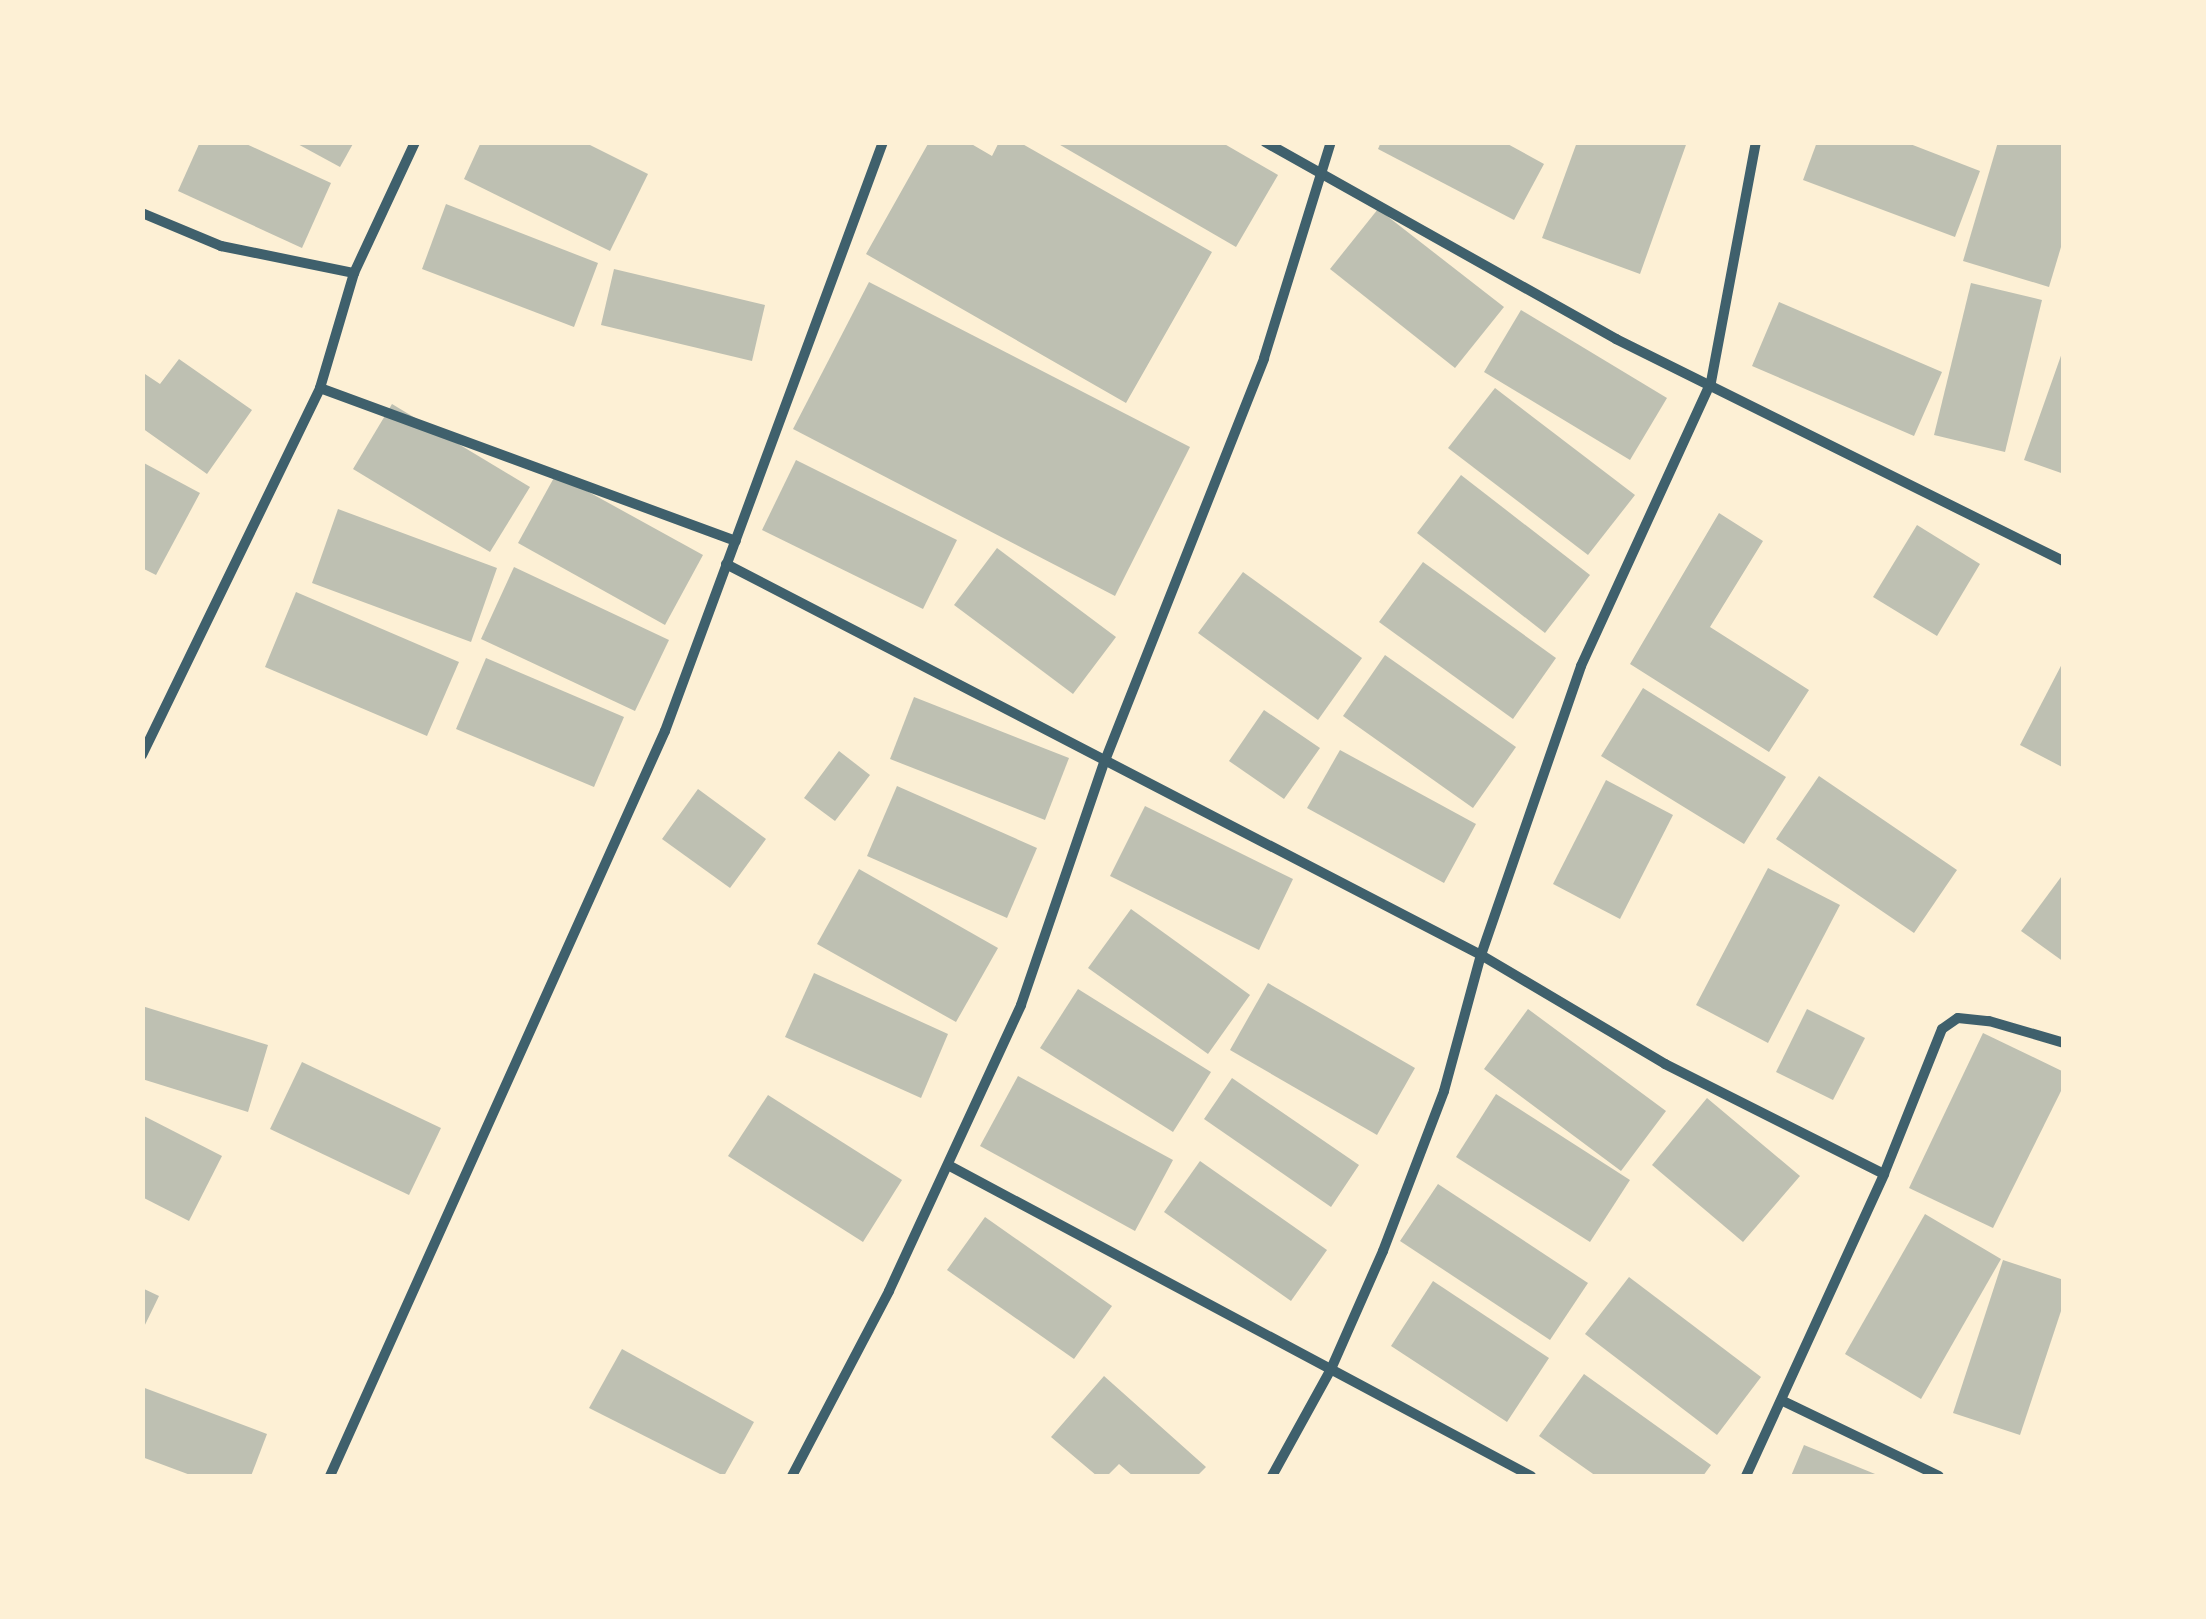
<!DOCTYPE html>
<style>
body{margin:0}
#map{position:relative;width:2206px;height:1619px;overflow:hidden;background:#fdf0d5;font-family:"Fira Sans Condensed",sans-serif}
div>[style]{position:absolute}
.building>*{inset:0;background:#bec0b2}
.minor>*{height:10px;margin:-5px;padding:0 5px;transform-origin:5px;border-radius:5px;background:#3f606c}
span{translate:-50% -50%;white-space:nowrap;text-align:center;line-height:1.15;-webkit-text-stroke:8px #fdf0d5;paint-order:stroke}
.frame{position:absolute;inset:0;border:145px solid #fdf0d5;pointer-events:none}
</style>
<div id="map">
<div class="building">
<i style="clip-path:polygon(200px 142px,242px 142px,331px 183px,302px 248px,178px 191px)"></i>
<i style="clip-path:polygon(294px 142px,354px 142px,340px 167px)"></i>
<i style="clip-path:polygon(481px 142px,584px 142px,648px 174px,610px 251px,464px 179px)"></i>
<i style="clip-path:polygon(929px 142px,968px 142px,992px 156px,999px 142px,1019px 142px,1212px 252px,1126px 403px,866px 254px)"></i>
<i style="clip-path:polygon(1055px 142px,1221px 142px,1278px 175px,1236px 247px)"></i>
<i style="clip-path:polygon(1381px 142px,1504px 142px,1544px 164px,1514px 220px,1378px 149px)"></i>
<i style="clip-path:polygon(1577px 142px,1687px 142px,1640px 274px,1542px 238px)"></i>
<i style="clip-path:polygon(1817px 142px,1905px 142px,1980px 171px,1955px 237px,1803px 180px)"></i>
<i style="clip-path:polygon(1998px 142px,2064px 142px,2064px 237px,2049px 287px,1963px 261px)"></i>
<i style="clip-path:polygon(446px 204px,598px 263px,574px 327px,422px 269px)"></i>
<i style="clip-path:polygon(1378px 209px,1504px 307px,1455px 368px,1330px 269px)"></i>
<i style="clip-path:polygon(614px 269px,765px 305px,752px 361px,601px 325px)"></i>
<i style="clip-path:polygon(869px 282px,1190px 447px,1115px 596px,793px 429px)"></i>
<i style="clip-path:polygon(1971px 283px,2042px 300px,2005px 452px,1934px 435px)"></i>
<i style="clip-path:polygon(1779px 302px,1942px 372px,1914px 436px,1752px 366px)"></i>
<i style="clip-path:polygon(1521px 310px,1667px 398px,1630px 460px,1484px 372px)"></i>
<i style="clip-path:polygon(2063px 350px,2064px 350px,2064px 474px,2024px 460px)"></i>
<i style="clip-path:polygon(179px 359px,252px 410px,207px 474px,142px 428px,142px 372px,160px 384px)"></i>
<i style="clip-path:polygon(1495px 388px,1635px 495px,1588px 555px,1448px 448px)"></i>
<i style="clip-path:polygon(392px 404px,530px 487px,490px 552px,353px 469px)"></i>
<i style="clip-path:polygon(796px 460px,957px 540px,923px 609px,762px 530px)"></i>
<i style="clip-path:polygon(142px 462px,200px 493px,156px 575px,142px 568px)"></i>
<i style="clip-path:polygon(556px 474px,703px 555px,665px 625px,518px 543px)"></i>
<i style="clip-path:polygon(1461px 475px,1590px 575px,1545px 633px,1417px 533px)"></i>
<i style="clip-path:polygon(338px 509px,497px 568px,471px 642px,312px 583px)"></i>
<i style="clip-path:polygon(1719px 513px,1763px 541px,1710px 627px,1809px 690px,1769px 752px,1630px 664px)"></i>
<i style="clip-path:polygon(1917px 525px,1980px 564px,1937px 636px,1873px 597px)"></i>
<i style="clip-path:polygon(997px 548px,1116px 637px,1073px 694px,954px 605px)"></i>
<i style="clip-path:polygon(1423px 562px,1556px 658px,1513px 719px,1379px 622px)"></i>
<i style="clip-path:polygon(514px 567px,669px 640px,635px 711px,481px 639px)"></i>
<i style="clip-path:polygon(1243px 572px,1362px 658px,1318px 720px,1198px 633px)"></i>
<i style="clip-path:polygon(296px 592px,459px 662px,427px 736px,265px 667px)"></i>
<i style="clip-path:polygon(1385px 655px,1516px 747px,1473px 808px,1343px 716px)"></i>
<i style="clip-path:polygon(486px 658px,624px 717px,594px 787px,456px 729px)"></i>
<i style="clip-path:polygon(2064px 660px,2064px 768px,2020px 745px)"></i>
<i style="clip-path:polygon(1643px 688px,1786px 777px,1744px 844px,1601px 756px)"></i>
<i style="clip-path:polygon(914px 697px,1069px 758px,1045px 820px,890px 759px)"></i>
<i style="clip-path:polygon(1264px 710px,1320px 748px,1284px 799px,1229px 761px)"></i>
<i style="clip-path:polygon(1340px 750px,1476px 824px,1444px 883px,1307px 808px)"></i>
<i style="clip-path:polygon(839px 751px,870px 775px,835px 821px,804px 798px)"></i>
<i style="clip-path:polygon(1819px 776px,1957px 870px,1914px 933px,1776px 839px)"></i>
<i style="clip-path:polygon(1606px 780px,1673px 815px,1620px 919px,1553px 884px)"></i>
<i style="clip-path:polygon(897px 786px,1037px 848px,1007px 918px,867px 856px)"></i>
<i style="clip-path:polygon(698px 789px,766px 839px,730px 888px,662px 839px)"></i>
<i style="clip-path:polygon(1145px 806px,1293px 879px,1259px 950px,1110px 876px)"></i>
<i style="clip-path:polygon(1768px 868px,1840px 905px,1768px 1043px,1696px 1005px)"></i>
<i style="clip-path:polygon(859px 869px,998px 948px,956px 1022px,817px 944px)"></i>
<i style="clip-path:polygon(2064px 873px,2064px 962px,2021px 931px)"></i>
<i style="clip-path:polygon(1131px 909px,1250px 995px,1208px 1054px,1088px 968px)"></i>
<i style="clip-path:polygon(814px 973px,948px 1034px,921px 1098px,785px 1037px)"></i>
<i style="clip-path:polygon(1268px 983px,1415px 1068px,1377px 1135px,1230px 1050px)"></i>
<i style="clip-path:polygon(1078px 989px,1211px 1072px,1173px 1132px,1040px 1048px)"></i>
<i style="clip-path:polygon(142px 1006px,268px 1045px,248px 1112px,142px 1079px)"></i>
<i style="clip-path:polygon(1528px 1009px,1666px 1111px,1621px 1171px,1484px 1069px)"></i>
<i style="clip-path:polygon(1807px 1009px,1865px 1038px,1833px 1100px,1776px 1072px)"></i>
<i style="clip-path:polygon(1983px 1033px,2064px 1072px,2064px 1085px,1993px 1228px,1909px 1188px)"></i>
<i style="clip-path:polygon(302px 1062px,441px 1128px,409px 1195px,270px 1129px)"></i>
<i style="clip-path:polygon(1018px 1076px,1173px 1160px,1135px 1231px,980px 1146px)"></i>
<i style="clip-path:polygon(1232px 1078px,1359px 1165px,1331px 1207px,1204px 1119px)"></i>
<i style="clip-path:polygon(1496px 1094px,1630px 1180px,1590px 1242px,1456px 1157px)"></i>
<i style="clip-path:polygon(768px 1095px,902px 1180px,863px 1242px,728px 1156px)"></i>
<i style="clip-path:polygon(1707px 1098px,1800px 1176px,1743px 1242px,1652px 1165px)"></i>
<i style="clip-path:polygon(142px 1115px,222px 1156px,189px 1221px,142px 1197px)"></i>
<i style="clip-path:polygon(1200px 1161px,1327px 1250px,1291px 1301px,1164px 1212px)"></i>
<i style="clip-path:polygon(1438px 1184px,1588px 1283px,1550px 1340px,1400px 1241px)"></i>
<i style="clip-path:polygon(1925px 1214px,2001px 1259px,1921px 1399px,1845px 1354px)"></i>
<i style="clip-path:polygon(985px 1217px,1112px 1306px,1074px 1359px,947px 1270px)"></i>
<i style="clip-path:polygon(2003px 1260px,2064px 1280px,2064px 1302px,2020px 1435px,1953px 1413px)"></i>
<i style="clip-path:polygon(1629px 1277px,1761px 1377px,1717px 1435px,1585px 1334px)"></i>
<i style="clip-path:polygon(1433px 1281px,1549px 1358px,1507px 1422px,1391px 1346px)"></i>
<i style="clip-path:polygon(142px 1288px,159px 1296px,142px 1331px)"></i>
<i style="clip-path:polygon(622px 1349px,754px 1422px,724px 1476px,589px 1408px)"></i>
<i style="clip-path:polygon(1584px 1374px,1711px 1465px,1703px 1476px,1596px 1476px,1539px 1436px)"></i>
<i style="clip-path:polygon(1104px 1376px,1206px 1467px,1197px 1476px,1133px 1476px,1119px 1464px,1107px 1476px,1097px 1476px,1051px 1437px)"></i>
<i style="clip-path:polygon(142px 1387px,267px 1434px,251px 1476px,193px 1476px,142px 1457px)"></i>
<i style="clip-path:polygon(1804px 1445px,1880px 1476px,1791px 1476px)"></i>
</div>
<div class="minor">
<i style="left:1265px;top:142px;width:403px;rotate:29.3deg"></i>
<i style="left:1616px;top:339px;width:500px;rotate:26.4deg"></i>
<i style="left:142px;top:213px;width:86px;rotate:22.7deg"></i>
<i style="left:221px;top:246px;width:136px;rotate:11.5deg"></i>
<i style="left:320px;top:388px;width:443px;rotate:20.2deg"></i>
<i style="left:726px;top:564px;width:850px;rotate:27.38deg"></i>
<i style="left:1481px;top:955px;width:214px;rotate:30.6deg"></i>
<i style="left:1665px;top:1064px;width:245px;rotate:26.7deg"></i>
<i style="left:142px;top:755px;width:408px;rotate:-64.1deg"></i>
<i style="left:320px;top:388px;width:120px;rotate:-73.5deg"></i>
<i style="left:354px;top:273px;width:145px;rotate:-65deg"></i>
<i style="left:948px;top:1165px;width:661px;rotate:28.08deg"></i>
<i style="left:1783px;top:1401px;width:173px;rotate:25.7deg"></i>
<i style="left:330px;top:1476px;width:817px;rotate:-65.79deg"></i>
<i style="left:665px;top:731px;width:628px;rotate:-69.69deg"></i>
<i style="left:792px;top:1476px;width:209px;rotate:-62.3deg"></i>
<i style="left:889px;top:1291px;width:315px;rotate:-65.2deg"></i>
<i style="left:1021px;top:1005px;width:256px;rotate:-71.1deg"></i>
<i style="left:1104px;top:763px;width:435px;rotate:-68.4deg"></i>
<i style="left:1264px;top:358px;width:226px;rotate:-72.8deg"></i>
<i style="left:1272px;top:1476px;width:122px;rotate:-61.1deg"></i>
<i style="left:1331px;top:1369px;width:129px;rotate:-66.2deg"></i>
<i style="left:1383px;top:1251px;width:171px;rotate:-69.1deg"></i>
<i style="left:1444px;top:1091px;width:141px;rotate:-74.8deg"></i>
<i style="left:1481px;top:955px;width:306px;rotate:-70.9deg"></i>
<i style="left:1581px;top:666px;width:312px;rotate:-65.4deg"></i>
<i style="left:1711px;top:382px;width:244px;rotate:-79.4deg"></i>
<i style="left:1746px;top:1476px;width:332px;rotate:-65.4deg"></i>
<i style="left:1884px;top:1174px;width:156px;rotate:-68.2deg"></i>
<i style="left:1942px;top:1029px;width:19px;rotate:-35deg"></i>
<i style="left:1958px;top:1018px;width:31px;rotate:6deg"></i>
<i style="left:1989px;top:1021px;width:78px;rotate:16.3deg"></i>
</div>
<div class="frame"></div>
</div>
